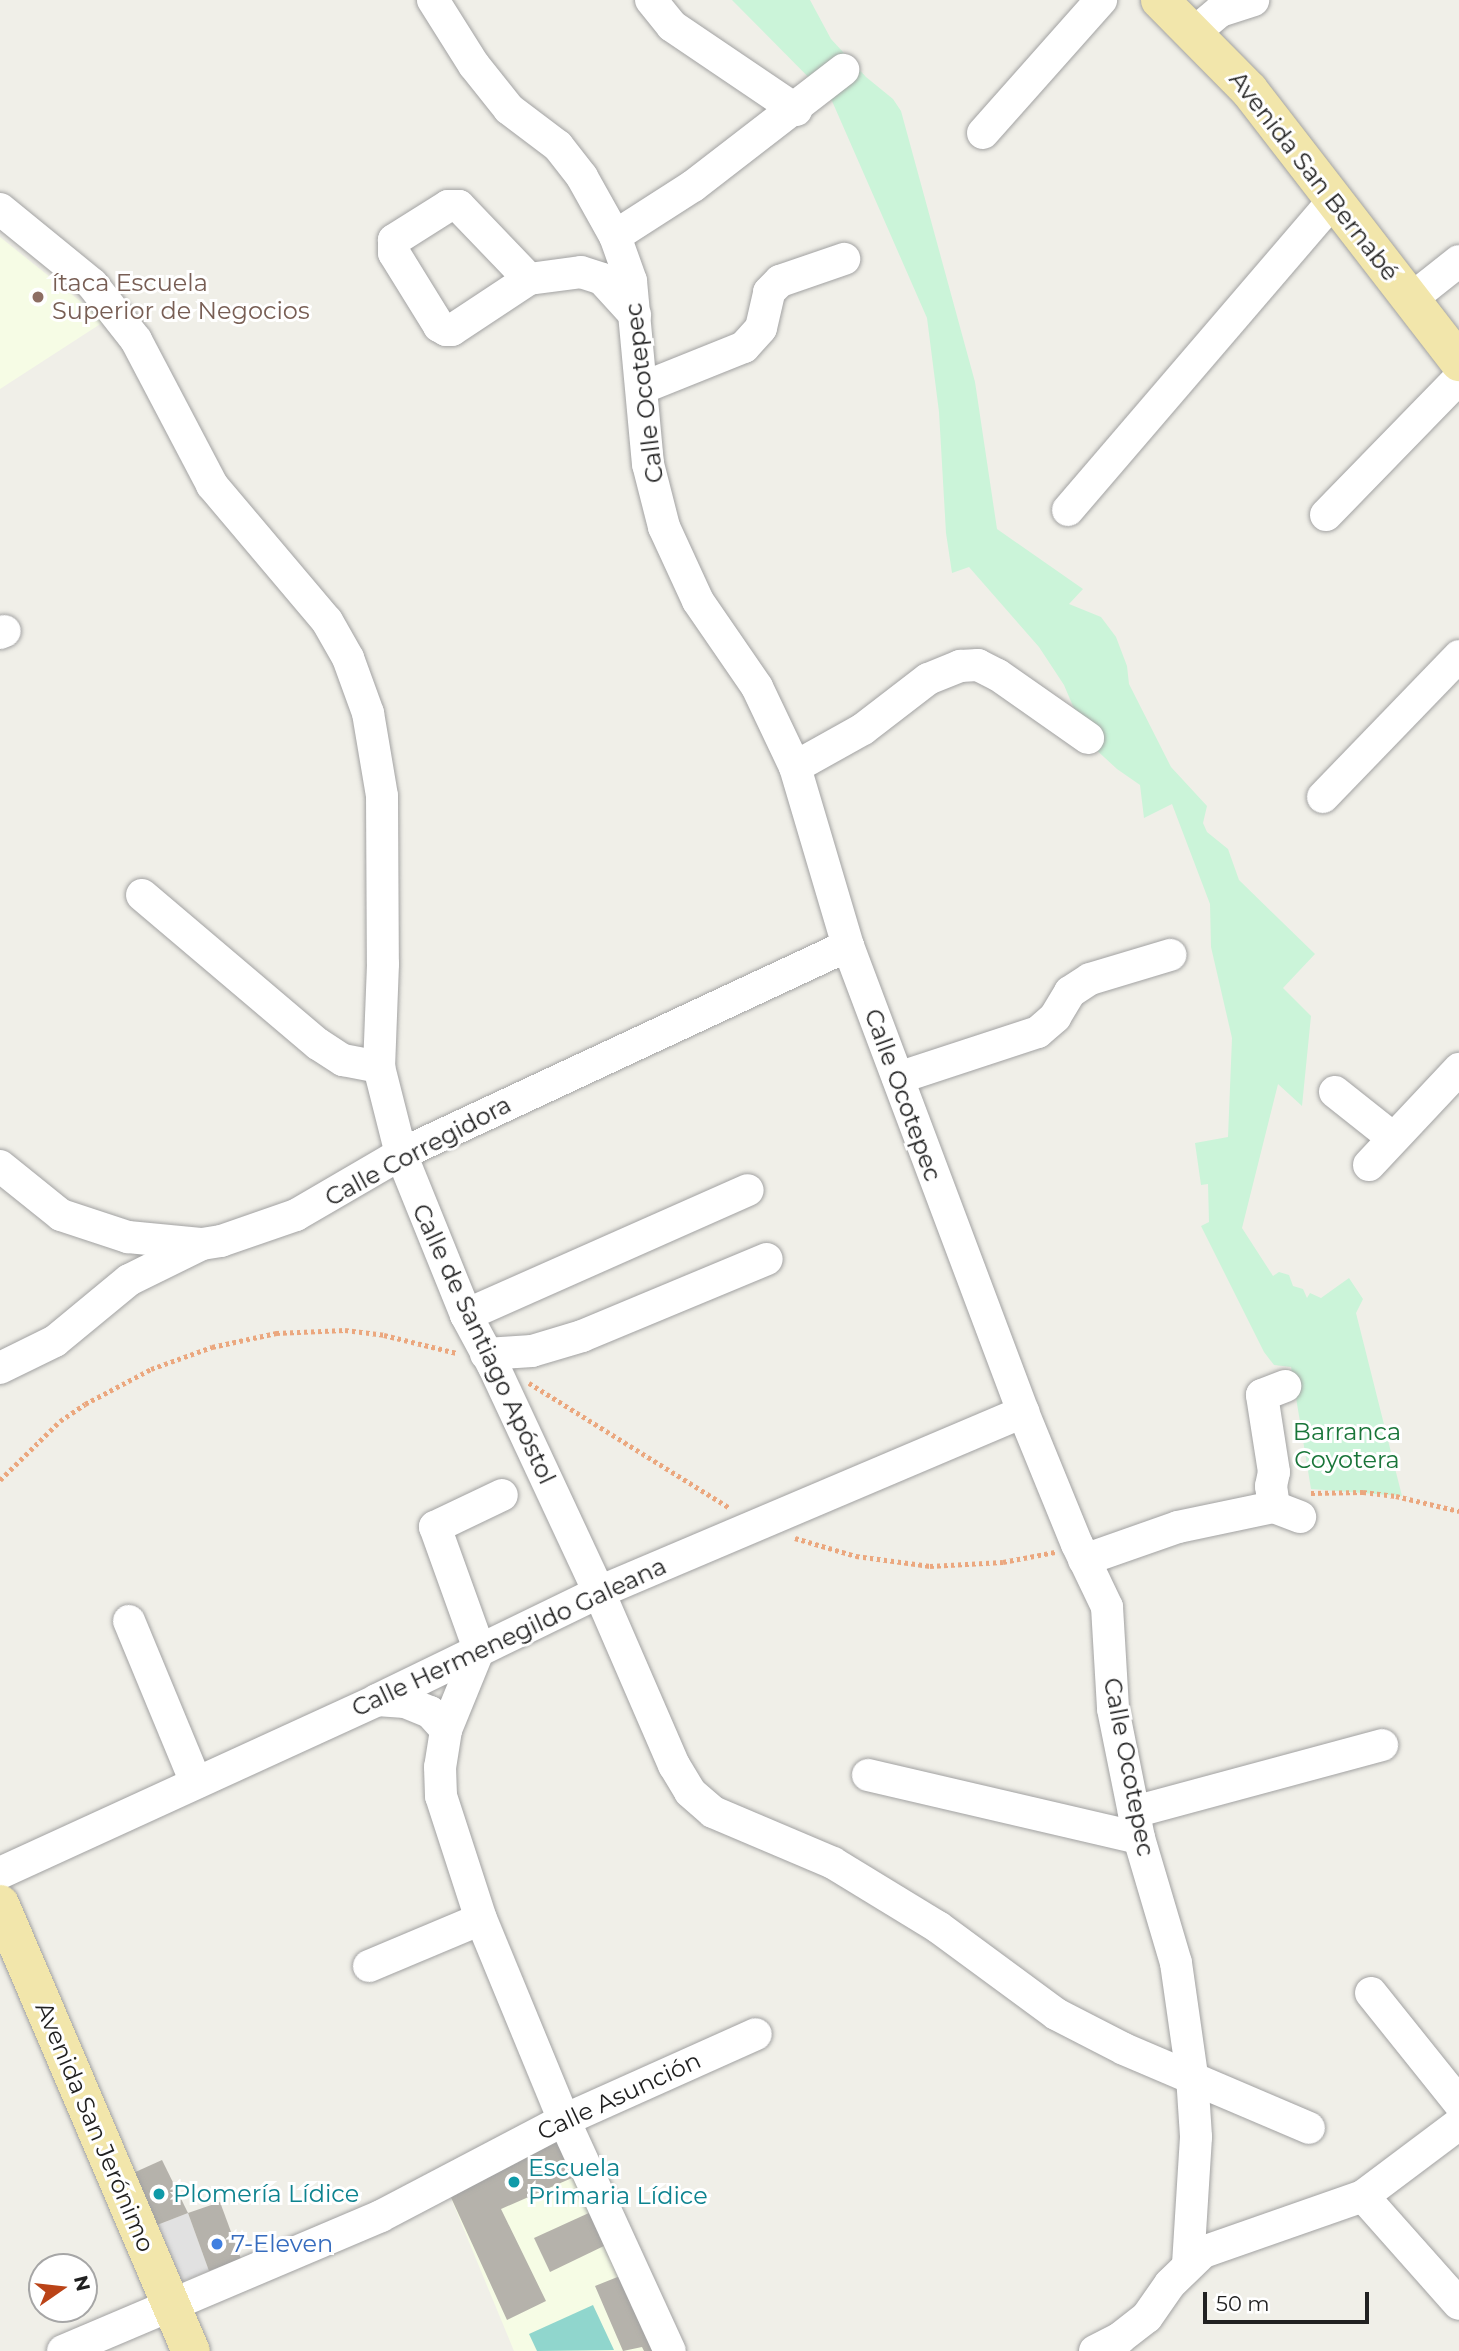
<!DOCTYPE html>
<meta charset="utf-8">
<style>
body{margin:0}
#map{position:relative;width:1459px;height:2351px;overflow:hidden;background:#f0efe8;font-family:Montserrat,sans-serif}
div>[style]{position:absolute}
.education>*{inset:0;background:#f6fce5}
.park>*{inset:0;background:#cbf4d9}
.pitch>*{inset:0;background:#90d6cd}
.parking>*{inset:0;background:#e1e1e1}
.building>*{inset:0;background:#b5b2ab}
.path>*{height:4.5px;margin-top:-2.25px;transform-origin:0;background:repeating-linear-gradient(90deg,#eba77e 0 3.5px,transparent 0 7px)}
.roads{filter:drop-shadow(0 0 2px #a2a2a2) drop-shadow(0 0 2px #a2a2a2)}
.minor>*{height:32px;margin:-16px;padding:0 16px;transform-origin:16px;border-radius:16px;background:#fff}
.major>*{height:38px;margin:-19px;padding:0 19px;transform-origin:19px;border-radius:19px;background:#f2e6ab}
.dots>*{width:19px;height:19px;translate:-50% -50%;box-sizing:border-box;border:4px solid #fff;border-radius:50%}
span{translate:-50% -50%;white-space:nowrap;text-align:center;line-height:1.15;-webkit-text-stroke:6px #fff;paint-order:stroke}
.street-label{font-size:24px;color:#212121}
.education-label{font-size:24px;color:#785e54}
.left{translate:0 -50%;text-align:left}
.park-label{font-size:24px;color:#197539}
.culture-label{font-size:24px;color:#0d838f}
.shop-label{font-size:24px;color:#366cbe}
.north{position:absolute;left:28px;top:2253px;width:70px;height:70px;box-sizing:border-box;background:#fff;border:2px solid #a6a6a6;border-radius:50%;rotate:76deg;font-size:19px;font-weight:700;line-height:28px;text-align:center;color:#212121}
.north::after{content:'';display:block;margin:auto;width:24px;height:32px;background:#ba4317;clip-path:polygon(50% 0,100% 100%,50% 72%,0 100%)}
.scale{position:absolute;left:1203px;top:2292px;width:166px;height:32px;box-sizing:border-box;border:4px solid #212121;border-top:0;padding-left:9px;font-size:21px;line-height:24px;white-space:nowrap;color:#212121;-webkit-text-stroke:5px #fff;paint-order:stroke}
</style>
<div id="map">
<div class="education">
<i style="clip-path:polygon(0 237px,105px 321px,0 389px)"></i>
<i style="clip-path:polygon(565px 2136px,658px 2351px,514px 2351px,448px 2191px)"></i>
</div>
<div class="park">
<i style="clip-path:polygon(732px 0,810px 0,831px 39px,866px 77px,893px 99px,901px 111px,975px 382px,997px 529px,1083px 589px,1069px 604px,1101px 617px,1116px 637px,1127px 666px,1129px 684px,1171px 767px,1207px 806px,1203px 823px,1207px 832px,1228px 849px,1239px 880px,1315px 954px,1283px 988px,1311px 1016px,1302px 1106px,1278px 1084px,1242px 1228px,1273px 1276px,1279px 1272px,1289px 1275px,1293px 1286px,1303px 1289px,1307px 1298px,1310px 1293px,1321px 1298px,1349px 1278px,1363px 1299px,1356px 1313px,1402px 1496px,1311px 1489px,1291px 1367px,1274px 1365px,1264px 1352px,1201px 1226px,1209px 1222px,1208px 1184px,1201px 1185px,1195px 1143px,1228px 1137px,1232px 1038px,1211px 947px,1210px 904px,1172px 804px,1144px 818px,1140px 785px,1117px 769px,1079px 734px,1075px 711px,1064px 685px,1039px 647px,969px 567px,952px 573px,946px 533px,939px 412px,927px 318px,832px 101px)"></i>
</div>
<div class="pitch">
<i style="clip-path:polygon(593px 2305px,614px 2350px,537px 2351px,529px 2334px)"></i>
</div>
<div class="parking">
<i style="clip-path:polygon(188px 2213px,209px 2271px,173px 2285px,152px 2227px)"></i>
</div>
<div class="building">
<i style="clip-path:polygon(565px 2136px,581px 2174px,501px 2209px,546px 2301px,507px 2320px,448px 2191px)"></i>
<i style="clip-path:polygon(162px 2160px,188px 2213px,152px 2227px,131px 2174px)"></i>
<i style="clip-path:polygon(220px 2202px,241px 2259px,209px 2271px,188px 2213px)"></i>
<i style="clip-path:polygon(591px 2212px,606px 2245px,550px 2272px,534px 2238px)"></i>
<i style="clip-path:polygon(625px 2274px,658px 2351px,644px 2351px,642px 2347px,623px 2351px,595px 2286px)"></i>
</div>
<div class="path">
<i style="left:529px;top:1383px;width:237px;rotate:31.9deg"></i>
<i style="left:0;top:1480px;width:84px;rotate:-44.5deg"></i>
<i style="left:60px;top:1421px;width:30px;rotate:-34deg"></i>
<i style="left:85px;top:1404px;width:75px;rotate:-27.9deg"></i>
<i style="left:151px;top:1369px;width:65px;rotate:-19.8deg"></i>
<i style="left:212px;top:1347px;width:66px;rotate:-12.3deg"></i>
<i style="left:276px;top:1333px;width:69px;rotate:-2.5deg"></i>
<i style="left:345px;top:1330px;width:39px;rotate:7deg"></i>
<i style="left:384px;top:1335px;width:75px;rotate:13.9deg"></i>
<i style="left:1311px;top:1493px;width:52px;rotate:-1.1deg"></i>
<i style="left:1363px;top:1492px;width:33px;rotate:7deg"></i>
<i style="left:1396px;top:1496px;width:65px;rotate:13.4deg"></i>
<i style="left:795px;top:1538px;width:64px;rotate:16.4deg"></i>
<i style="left:856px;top:1556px;width:75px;rotate:7.7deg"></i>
<i style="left:930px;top:1566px;width:73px;rotate:-3.1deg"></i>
<i style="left:1003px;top:1562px;width:53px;rotate:-10.9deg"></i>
</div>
<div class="roads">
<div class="minor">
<i style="left:433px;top:0;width:77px;rotate:57.8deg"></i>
<i style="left:474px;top:65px;width:56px;rotate:51.5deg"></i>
<i style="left:509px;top:109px;width:61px;rotate:37.1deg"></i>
<i style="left:558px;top:146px;width:39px;rotate:52deg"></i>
<i style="left:582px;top:177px;width:68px;rotate:60.8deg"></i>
<i style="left:615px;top:236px;width:48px;rotate:70.4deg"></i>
<i style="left:631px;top:281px;width:184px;rotate:84.7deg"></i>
<i style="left:648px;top:464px;width:65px;rotate:75.7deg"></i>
<i style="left:664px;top:527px;width:81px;rotate:65.3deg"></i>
<i style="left:698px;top:601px;width:104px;rotate:55.5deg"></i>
<i style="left:757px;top:687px;width:89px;rotate:64.6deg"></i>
<i style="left:795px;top:767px;width:187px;rotate:73.5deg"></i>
<i style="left:848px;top:946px;width:498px;rotate:69.4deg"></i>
<i style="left:1023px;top:1412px;width:143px;rotate:67.8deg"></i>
<i style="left:1077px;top:1544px;width:70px;rotate:64.5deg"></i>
<i style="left:1107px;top:1607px;width:102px;rotate:86.6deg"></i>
<i style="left:1113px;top:1709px;width:132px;rotate:78.6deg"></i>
<i style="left:1139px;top:1838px;width:130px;rotate:73.5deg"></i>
<i style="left:1176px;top:1963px;width:114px;rotate:81.9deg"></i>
<i style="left:1192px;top:2076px;width:61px;rotate:86.2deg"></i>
<i style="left:1196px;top:2137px;width:126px;rotate:93.6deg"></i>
<i style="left:651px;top:0;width:33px;rotate:51deg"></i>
<i style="left:672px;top:26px;width:150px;rotate:34.1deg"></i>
<i style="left:1195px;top:32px;width:33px;rotate:-40deg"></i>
<i style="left:1220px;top:11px;width:35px;rotate:-18deg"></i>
<i style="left:983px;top:133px;width:178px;rotate:-48.4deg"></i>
<i style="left:0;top:209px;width:119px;rotate:39.2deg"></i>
<i style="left:92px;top:284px;width:71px;rotate:51.8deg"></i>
<i style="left:136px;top:340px;width:164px;rotate:62.3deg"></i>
<i style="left:212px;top:485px;width:178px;rotate:49.8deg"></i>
<i style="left:327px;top:621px;width:43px;rotate:60.4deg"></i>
<i style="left:348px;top:658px;width:59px;rotate:70deg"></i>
<i style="left:368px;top:713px;width:84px;rotate:80.4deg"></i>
<i style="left:382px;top:796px;width:168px;rotate:89.7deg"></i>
<i style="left:383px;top:964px;width:103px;rotate:92.2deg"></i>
<i style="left:379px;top:1067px;width:90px;rotate:75.8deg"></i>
<i style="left:401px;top:1154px;width:174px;rotate:68deg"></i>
<i style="left:466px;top:1315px;width:59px;rotate:61.7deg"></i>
<i style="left:494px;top:1367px;width:248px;rotate:65deg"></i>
<i style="left:599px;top:1592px;width:189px;rotate:66.6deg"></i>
<i style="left:674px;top:1765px;width:31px;rotate:59deg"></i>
<i style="left:690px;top:1792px;width:30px;rotate:41deg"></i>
<i style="left:713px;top:1812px;width:130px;rotate:23deg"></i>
<i style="left:833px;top:1863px;width:123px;rotate:31.4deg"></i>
<i style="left:938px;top:1927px;width:147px;rotate:36.4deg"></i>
<i style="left:1056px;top:2014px;width:76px;rotate:27.2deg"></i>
<i style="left:1124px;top:2049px;width:201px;rotate:23.1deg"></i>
<i style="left:615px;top:236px;width:93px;rotate:-32.7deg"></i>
<i style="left:693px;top:186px;width:190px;rotate:-37.7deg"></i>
<i style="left:529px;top:279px;width:101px;rotate:-133.8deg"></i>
<i style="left:459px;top:206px;width:11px;rotate:180deg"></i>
<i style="left:448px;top:206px;width:64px;rotate:147.8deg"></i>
<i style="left:394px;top:240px;width:13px;rotate:90deg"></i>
<i style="left:394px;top:253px;width:86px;rotate:58.3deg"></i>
<i style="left:439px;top:326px;width:8px;rotate:30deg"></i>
<i style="left:446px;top:330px;width:6px"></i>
<i style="left:452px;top:330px;width:92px;rotate:-33.5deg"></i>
<i style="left:529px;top:279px;width:52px;rotate:-7.7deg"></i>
<i style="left:581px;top:272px;width:22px;rotate:18deg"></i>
<i style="left:602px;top:279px;width:49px;rotate:47.5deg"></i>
<i style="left:1411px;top:299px;width:61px;rotate:-38.4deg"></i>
<i style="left:642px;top:388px;width:110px;rotate:-21.9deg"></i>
<i style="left:744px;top:347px;width:25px;rotate:-48deg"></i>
<i style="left:761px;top:328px;width:37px;rotate:-77deg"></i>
<i style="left:769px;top:292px;width:16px;rotate:-45deg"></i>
<i style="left:780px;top:281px;width:68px;rotate:-19deg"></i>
<i style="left:1068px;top:510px;width:408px;rotate:-49.4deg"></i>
<i style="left:1326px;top:515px;width:191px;rotate:-45.8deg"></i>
<i style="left:0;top:633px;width:5px;rotate:-22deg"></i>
<i style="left:795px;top:767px;width:78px;rotate:-29.2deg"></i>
<i style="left:863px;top:729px;width:82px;rotate:-37.6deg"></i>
<i style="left:928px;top:679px;width:35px;rotate:-22deg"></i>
<i style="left:960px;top:666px;width:18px;rotate:-3deg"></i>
<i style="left:978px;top:665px;width:22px;rotate:27deg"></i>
<i style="left:998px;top:675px;width:110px;rotate:35deg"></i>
<i style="left:1323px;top:797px;width:196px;rotate:-46deg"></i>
<i style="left:142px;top:895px;width:231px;rotate:40.3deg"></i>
<i style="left:318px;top:1044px;width:30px;rotate:33deg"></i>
<i style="left:343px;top:1060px;width:37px;rotate:11deg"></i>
<i style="left:898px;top:1078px;width:147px;rotate:-18.2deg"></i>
<i style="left:1038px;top:1032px;width:23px;rotate:-41deg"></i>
<i style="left:1055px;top:1017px;width:29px;rotate:-59deg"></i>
<i style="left:1070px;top:992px;width:24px;rotate:-33deg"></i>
<i style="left:1090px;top:979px;width:84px;rotate:-16.7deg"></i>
<i style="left:1335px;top:1092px;width:74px;rotate:38.4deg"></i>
<i style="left:1369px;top:1165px;width:132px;rotate:-46.8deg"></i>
<i style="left:0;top:1166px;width:78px;rotate:38.8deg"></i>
<i style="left:61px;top:1215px;width:71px;rotate:18.2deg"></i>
<i style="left:128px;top:1237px;width:73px;rotate:5.5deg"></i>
<i style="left:466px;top:1315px;width:308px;rotate:-23.9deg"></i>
<i style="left:486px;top:1354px;width:46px;rotate:-3.7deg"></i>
<i style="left:532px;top:1351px;width:52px;rotate:-16.7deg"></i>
<i style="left:582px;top:1336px;width:200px;rotate:-22.6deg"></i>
<i style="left:0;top:1368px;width:61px;rotate:-26.1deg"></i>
<i style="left:55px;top:1341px;width:96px;rotate:-39.5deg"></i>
<i style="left:129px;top:1280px;width:81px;rotate:-26.3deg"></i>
<i style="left:202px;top:1244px;width:19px;rotate:-9deg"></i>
<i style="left:221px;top:1241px;width:79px;rotate:-19.1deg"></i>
<i style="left:296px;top:1215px;width:121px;rotate:-30.2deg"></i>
<i style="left:401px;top:1154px;width:493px;rotate:-25deg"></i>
<i style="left:1274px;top:1507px;width:21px;rotate:-98deg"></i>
<i style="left:1271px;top:1486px;width:14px;rotate:-78deg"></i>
<i style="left:1274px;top:1472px;width:78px;rotate:-98.9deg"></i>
<i style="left:1262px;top:1395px;width:25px;rotate:-21deg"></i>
<i style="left:1084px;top:1560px;width:100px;rotate:-19.3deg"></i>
<i style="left:1178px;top:1527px;width:98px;rotate:-11.8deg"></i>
<i style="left:1274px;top:1507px;width:28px;rotate:21deg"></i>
<i style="left:129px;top:1621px;width:175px;rotate:67.5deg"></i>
<i style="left:479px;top:1649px;width:87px;rotate:112.2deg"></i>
<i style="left:446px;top:1730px;width:37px;rotate:99deg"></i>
<i style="left:440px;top:1767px;width:29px;rotate:88deg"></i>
<i style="left:441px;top:1796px;width:129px;rotate:72deg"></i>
<i style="left:481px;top:1919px;width:217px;rotate:67.6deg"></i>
<i style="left:564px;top:2120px;width:254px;rotate:65.4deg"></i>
<i style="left:479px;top:1649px;width:130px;rotate:-109.8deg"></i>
<i style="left:435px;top:1527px;width:74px;rotate:-25.5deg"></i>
<i style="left:377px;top:1700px;width:28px;rotate:4deg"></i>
<i style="left:405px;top:1702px;width:27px;rotate:22deg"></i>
<i style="left:430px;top:1712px;width:24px;rotate:48deg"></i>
<i style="left:868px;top:1775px;width:278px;rotate:13.1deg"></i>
<i style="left:1134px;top:1812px;width:257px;rotate:-15.1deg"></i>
<i style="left:0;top:1873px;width:415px;rotate:-24.6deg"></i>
<i style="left:377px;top:1700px;width:247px;rotate:-25.9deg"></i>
<i style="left:599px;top:1592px;width:461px;rotate:-23deg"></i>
<i style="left:369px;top:1966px;width:121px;rotate:-22.8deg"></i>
<i style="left:1371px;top:1993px;width:141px;rotate:51.3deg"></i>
<i style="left:1363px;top:2196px;width:144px;rotate:48.4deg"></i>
<i style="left:63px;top:2351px;width:345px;rotate:-23deg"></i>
<i style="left:381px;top:2216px;width:207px;rotate:-27.7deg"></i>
<i style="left:564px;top:2120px;width:210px;rotate:-24.1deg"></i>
<i style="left:1095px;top:2351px;width:28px;rotate:-27deg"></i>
<i style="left:1120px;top:2338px;width:34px;rotate:-38deg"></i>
<i style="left:1147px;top:2317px;width:40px;rotate:-55.1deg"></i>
<i style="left:1170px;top:2284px;width:46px;rotate:-44.1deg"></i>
<i style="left:1203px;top:2252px;width:170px;rotate:-19.3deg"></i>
<i style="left:1363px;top:2196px;width:120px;rotate:-36.9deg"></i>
</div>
<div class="major">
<i style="left:1160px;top:0;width:127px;rotate:45.3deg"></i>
<i style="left:1249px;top:90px;width:344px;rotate:52.3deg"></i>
<i style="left:0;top:1904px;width:486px;rotate:66.9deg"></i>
</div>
</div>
<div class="dots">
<i style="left:38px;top:297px;background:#8d6e63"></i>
<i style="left:514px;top:2182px;background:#0f9aa8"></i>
<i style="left:159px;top:2194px;background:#0f9aa8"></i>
<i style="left:217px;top:2244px;background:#3f7fe0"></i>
</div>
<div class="street-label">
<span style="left:1314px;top:176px;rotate:52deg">Avenida San Bernabé</span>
<span style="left:644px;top:393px;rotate:-97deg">Calle Ocotepec</span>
<span style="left:903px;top:1095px;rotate:70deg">Calle Ocotepec</span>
<span style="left:418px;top:1151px;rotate:-28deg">Calle Corregidora</span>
<span style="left:484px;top:1344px;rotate:65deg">Calle de Santiago Apóstol</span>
<span style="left:509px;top:1637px;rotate:-25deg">Calle Hermenegildo Galeana</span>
<span style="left:1129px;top:1767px;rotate:79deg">Calle Ocotepec</span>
<span style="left:619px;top:2096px;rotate:-25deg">Calle Asunción</span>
<span style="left:95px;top:2127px;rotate:67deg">Avenida San Jerónimo</span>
</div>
<div class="education-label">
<span class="left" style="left:52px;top:297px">ítaca Escuela<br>Superior de Negocios</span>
</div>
<div class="park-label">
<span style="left:1347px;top:1446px">Barranca<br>Coyotera</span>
</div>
<div class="culture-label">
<span class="left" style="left:528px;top:2182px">Escuela<br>Primaria Lídice</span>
<span class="left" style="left:173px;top:2194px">Plomería Lídice</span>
</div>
<div class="shop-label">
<span class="left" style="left:231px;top:2244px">7-Eleven</span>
</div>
<div class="north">N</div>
<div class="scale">50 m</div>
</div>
